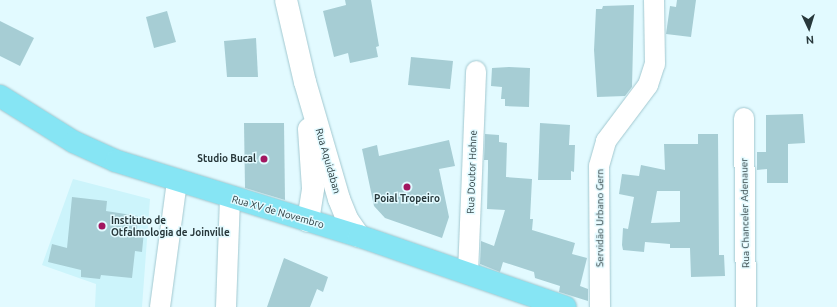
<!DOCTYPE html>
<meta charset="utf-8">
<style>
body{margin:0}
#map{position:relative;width:837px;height:307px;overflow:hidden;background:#e2faff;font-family:Ubuntu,sans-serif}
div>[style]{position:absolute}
.built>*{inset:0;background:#ccf4fb}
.building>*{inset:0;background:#a6cdd4}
.roads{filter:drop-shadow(0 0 1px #a2c8d0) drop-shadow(0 0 1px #a2c8d0)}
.minor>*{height:20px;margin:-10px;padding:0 10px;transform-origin:10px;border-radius:10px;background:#fff}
.tertiary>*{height:22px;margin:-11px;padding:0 11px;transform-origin:11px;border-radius:11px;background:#fff}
.primary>*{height:22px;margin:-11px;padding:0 11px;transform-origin:11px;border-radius:11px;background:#86e5f4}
.dots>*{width:11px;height:11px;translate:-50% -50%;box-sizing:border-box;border:2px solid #e2faff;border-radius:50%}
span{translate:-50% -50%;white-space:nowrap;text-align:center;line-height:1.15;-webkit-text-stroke:3px #e2faff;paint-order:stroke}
.poi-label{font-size:10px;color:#28383b;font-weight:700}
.right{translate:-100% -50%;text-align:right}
.left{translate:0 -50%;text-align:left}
.street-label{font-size:10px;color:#28383b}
.north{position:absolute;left:789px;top:8px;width:40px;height:40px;-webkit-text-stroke:3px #e2faff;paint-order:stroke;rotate:176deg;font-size:11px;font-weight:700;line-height:16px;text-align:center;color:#28383b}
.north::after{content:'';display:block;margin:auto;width:14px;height:18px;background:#28383b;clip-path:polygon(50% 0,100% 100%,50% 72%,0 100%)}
</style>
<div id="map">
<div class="built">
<i style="clip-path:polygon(73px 179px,150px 199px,142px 307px,95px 307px,96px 284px,42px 265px)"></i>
</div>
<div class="building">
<i style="clip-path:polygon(345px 0,371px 0,379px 46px,376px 47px,378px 57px,350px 63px,348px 53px,334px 57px,323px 11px,346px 5px)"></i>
<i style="clip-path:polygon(677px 0,696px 0,691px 37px,666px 34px,670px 6px,676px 7px)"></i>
<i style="clip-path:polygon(634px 5px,632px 87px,625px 96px,597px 97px,594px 50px,596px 9px,602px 9px,603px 6px)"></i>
<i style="clip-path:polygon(167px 11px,176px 42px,154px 48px,146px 17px)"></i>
<i style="clip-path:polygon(0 21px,34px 38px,20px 66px,0 56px)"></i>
<i style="clip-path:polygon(256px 38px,258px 77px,227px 77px,224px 41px)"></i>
<i style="clip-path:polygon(411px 57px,453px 61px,450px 89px,408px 85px)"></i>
<i style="clip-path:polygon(509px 67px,530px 68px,529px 107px,505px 106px,505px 99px,501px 99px,502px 87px,491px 86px,492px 68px)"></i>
<i style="clip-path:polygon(803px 114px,805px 143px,788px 144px,788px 183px,767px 183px,767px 169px,757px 170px,757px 152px,766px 152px,766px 115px)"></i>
<i style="clip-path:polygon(244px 123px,284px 123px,285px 200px,245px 188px)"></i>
<i style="clip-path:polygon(540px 123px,570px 125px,569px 145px,575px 145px,574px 172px,571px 171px,571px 180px,538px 180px)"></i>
<i style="clip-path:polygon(485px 134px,499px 135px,499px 142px,507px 143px,506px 177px,532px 179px,530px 219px,533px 219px,532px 230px,575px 243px,572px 254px,587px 258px,580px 286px,588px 289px,588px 301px,559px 292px,560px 286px,535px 278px,534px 272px,503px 262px,500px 272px,480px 264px,481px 241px,494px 246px,505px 210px,487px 209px,488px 168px,488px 160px,484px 160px)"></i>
<i style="clip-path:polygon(evenodd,698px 134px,718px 134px,719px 255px,724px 255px,725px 276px,691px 277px,690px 248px,670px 248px,670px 244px,645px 242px,644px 252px,623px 250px,622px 245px,623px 228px,628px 229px,634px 197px,619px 194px,622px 174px,639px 176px,641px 165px,665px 170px,664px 144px,698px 144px,698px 134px,657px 191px,680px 191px,680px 222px,651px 223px,657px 191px)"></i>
<i style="clip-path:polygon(449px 140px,455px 166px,439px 169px,449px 217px,442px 238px,385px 218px,374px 206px,362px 149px,377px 145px,379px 156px)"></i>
<i style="clip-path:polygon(72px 197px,107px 201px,106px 211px,138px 216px,137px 230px,144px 231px,142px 252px,135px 251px,132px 278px,101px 275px,100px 279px,81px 277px,81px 270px,48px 262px,52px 244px,67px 248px)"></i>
<i style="clip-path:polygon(284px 258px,328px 277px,323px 292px,317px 289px,310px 307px,267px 307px)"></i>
</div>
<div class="roads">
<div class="minor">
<i style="left:744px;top:118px;width:189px;rotate:89.4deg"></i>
<i style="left:468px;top:273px;width:202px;rotate:-87.7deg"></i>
<i style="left:160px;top:307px;width:126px;rotate:-82.3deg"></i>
<i style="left:226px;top:307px;width:109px;rotate:-87.9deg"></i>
<i style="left:600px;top:307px;width:141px;rotate:-90.4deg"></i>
<i style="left:599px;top:166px;width:26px;rotate:-74deg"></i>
<i style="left:606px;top:141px;width:70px;rotate:-53.1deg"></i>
<i style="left:648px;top:85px;width:22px;rotate:-72deg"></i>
<i style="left:655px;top:64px;width:64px;rotate:-90.9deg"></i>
</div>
<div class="tertiary">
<i style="left:286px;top:0;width:84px;rotate:77deg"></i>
<i style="left:305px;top:82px;width:122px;rotate:73.8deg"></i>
<i style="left:339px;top:199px;width:22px;rotate:68deg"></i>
<i style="left:347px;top:219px;width:21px;rotate:55deg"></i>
<i style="left:308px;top:221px;width:33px;rotate:-81deg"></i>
<i style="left:313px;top:188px;width:59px;rotate:-93.9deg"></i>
</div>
<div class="primary">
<i style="left:0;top:96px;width:87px;rotate:31.9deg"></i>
<i style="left:74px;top:142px;width:46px;rotate:24.3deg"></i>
<i style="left:116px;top:161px;width:254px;rotate:17.2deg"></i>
<i style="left:359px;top:236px;width:218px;rotate:19deg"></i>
</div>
</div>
<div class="dots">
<i style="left:264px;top:159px;background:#a21760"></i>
<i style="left:407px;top:187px;background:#a21760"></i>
<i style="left:102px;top:226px;background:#a21760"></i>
</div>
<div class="poi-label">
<span class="right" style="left:256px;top:159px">Studio Bucal</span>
<span style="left:407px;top:199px">Poial Tropeiro</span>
<span class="left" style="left:111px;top:226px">Instituto de<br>Otfalmologia de Joinville</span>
</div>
<div class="street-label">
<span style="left:328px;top:161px;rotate:74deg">Rua Aquidaban</span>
<span style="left:472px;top:172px;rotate:-88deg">Rua Doutor Hohne</span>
<span style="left:278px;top:212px;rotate:16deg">Rua XV de Novembro</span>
<span style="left:745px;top:213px;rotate:-91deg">Rua Chanceler Adenauer</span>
<span style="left:600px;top:218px;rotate:-90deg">Servidão Urbano Gern</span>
</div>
<div class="north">N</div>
</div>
